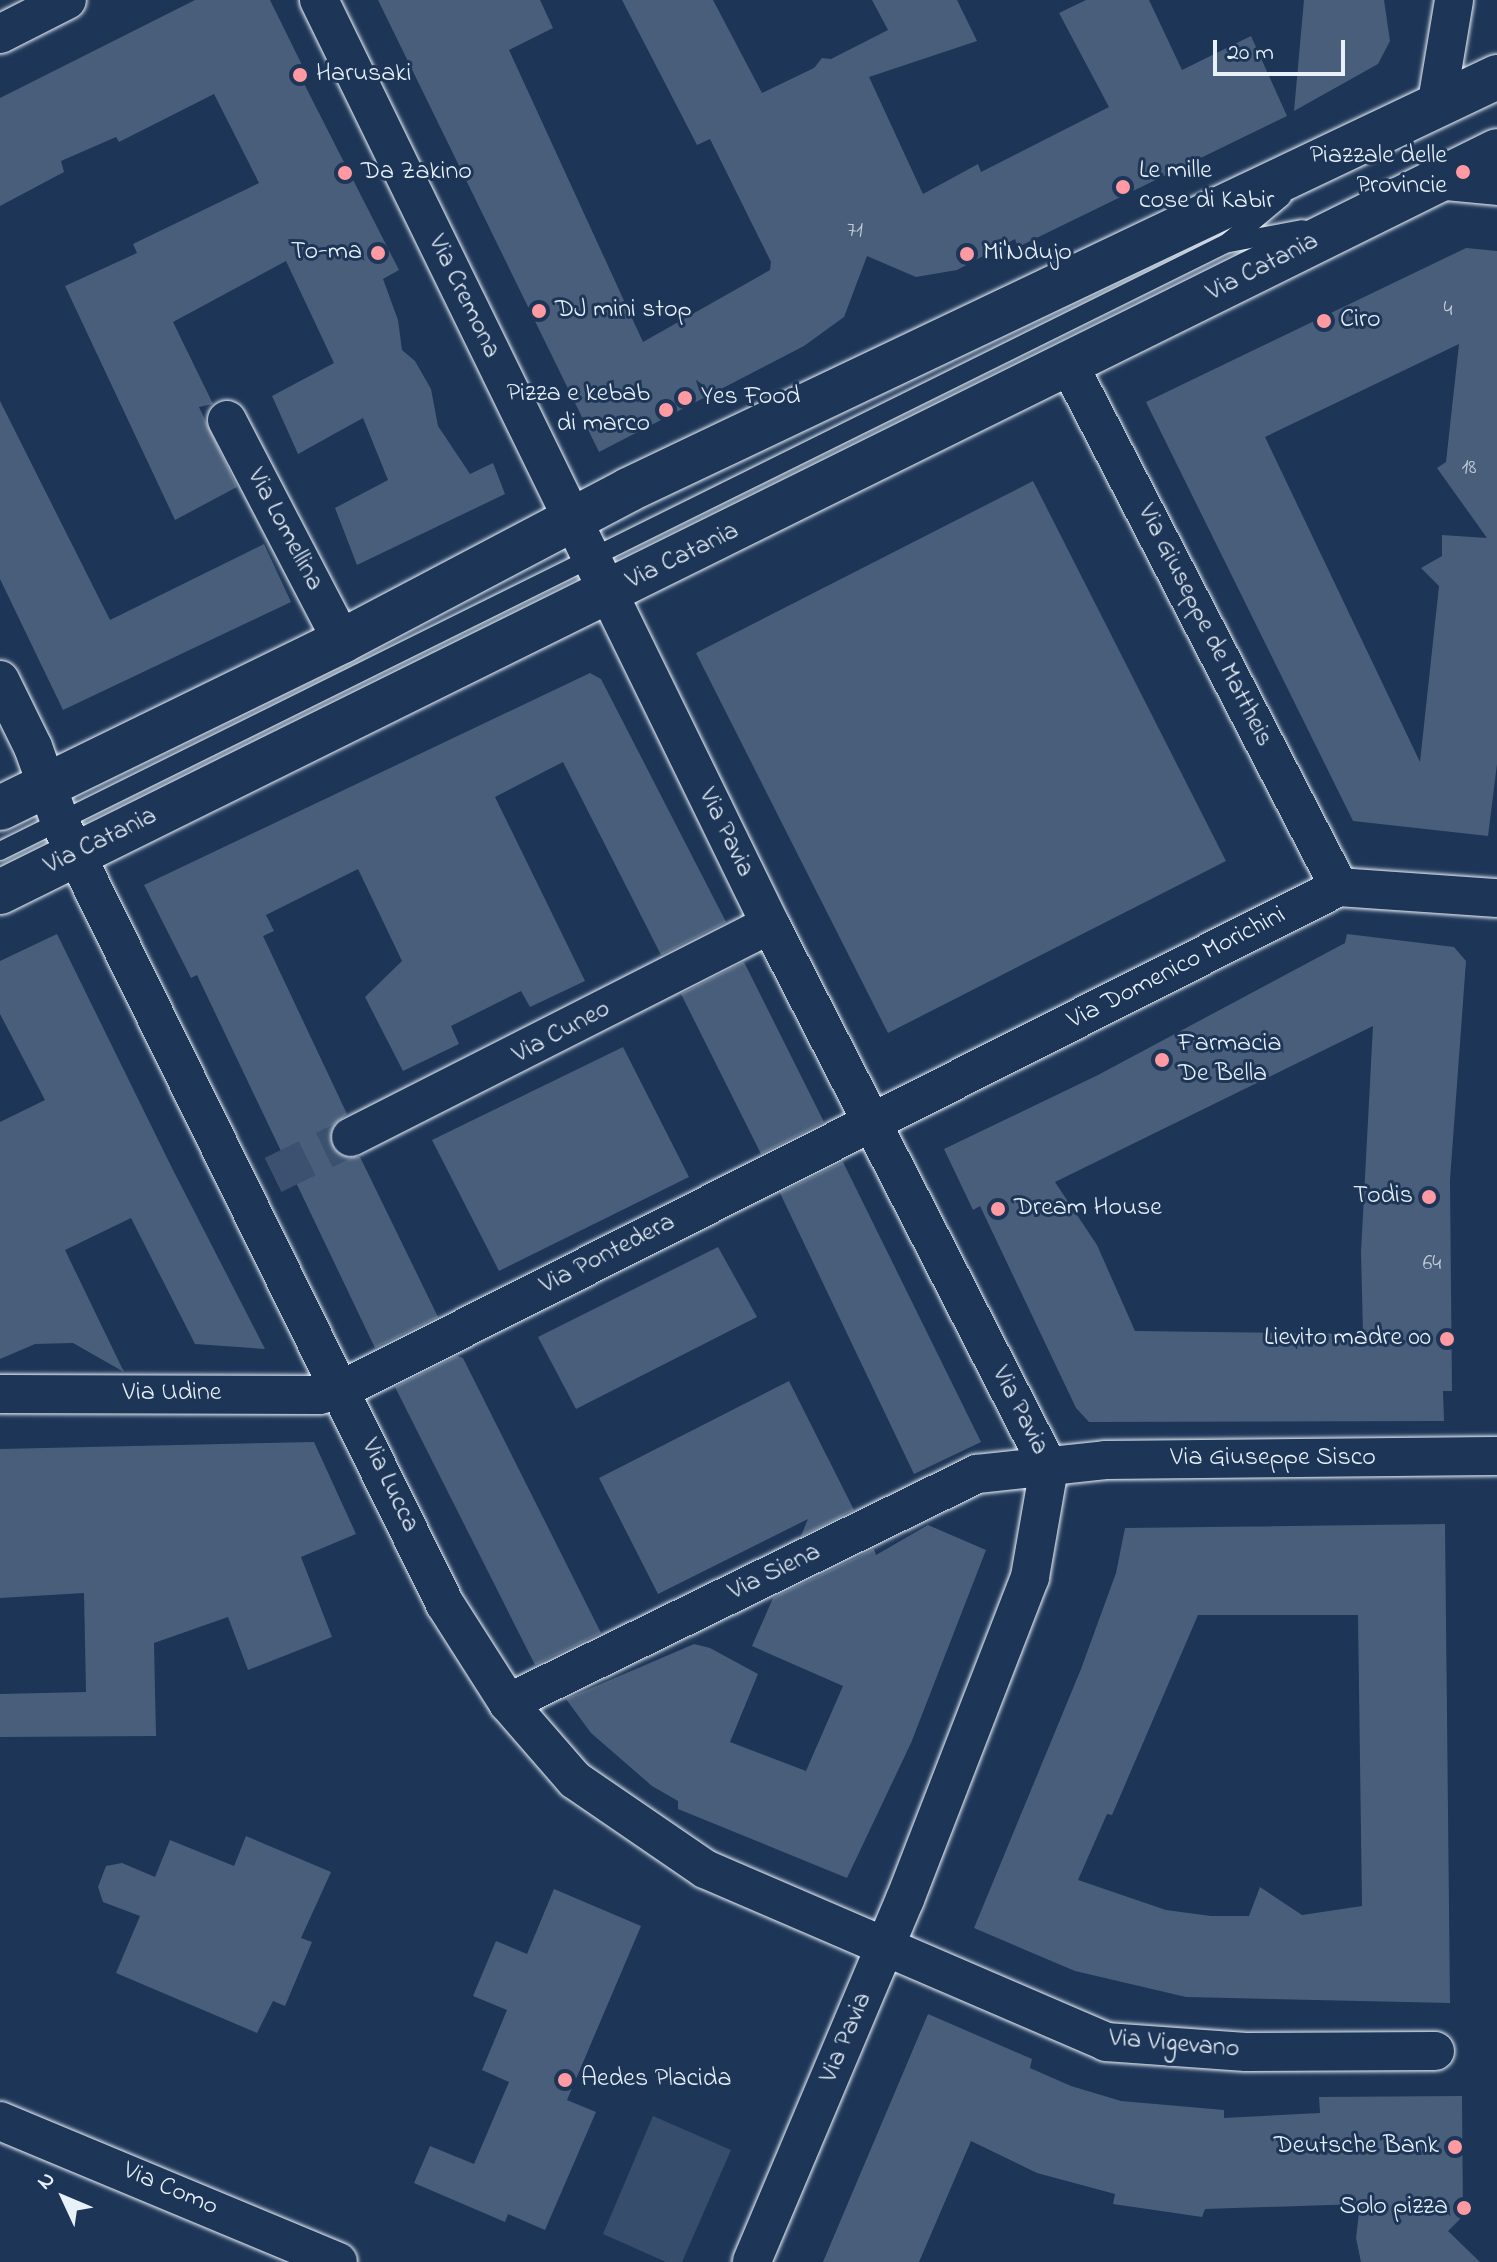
<!DOCTYPE html>
<style>
body{margin:0}
#map{position:relative;width:1497px;height:2262px;overflow:hidden;background:#1d3557;font-family:"Indie Flower",sans-serif}
div>[style]{position:absolute}
.green>*{inset:0;background:#374d6c}
.building>*{inset:0;background:#495e7a}
.street-tunnel>*{height:38px;margin-top:-19px;transform-origin:0;background:repeating-linear-gradient(90deg,#3b516f 0 38px,transparent 0 57px)}
.roads{filter:drop-shadow(0 0 2px #e8f1f8) drop-shadow(0 0 2px #e8f1f8)}
.lane>*{height:18px;margin:-9px;padding:0 9px;transform-origin:9px;border-radius:9px;background:#1d3557}
.street>*{height:38px;margin:-19px;padding:0 19px;transform-origin:19px;border-radius:19px;background:#1d3557}
.primary>*{height:44px;margin:-22px;padding:0 22px;transform-origin:22px;border-radius:22px;background:#1d3557}
.dots>*{width:22px;height:22px;translate:-50% -50%;box-sizing:border-box;border:4px solid #1d3557;border-radius:50%}
span{translate:-50% -50%;white-space:nowrap;text-align:center;line-height:1.15;-webkit-text-stroke:6px #1d3557;paint-order:stroke}
.number-label{font-size:22px;color:#c0ccd8}
.number-label span{-webkit-text-stroke-width:0}
.poi-label{font-size:26px;color:#e8f1f8}
.left{translate:0 -50%;text-align:left}
.right{translate:-100% -50%;text-align:right}
.street-label{font-size:26px;color:#e8f1f8}
.north{position:absolute;left:24px;top:2158px;width:80px;height:80px;-webkit-text-stroke:6px #1d3557;paint-order:stroke;rotate:314deg;font-size:22px;font-weight:700;line-height:32px;text-align:center;color:#e8f1f8}
.north::after{content:'';display:block;margin:auto;width:28px;height:36px;background:#e8f1f8;clip-path:polygon(50% 0,100% 100%,50% 72%,0 100%)}
.scale{position:absolute;left:1213px;top:40px;width:132px;height:36px;box-sizing:border-box;border:4px solid #e8f1f8;border-top:0;padding-left:10px;font-size:24px;line-height:28px;white-space:nowrap;color:#e8f1f8;-webkit-text-stroke:6px #1d3557;paint-order:stroke}
</style>
<div id="map">
<div class="green">
<i style="clip-path:polygon(653px 2116px,731px 2150px,682px 2262px,666px 2262px,603px 2234px)"></i>
</div>
<div class="building">
<i style="clip-path:polygon(195px 0,270px 0,302px 65px,296px 68px,399px 270px,383px 279px,398px 320px,402px 350px,415px 361px,431px 389px,438px 426px,470px 474px,493px 463px,505px 494px,357px 565px,335px 508px,388px 480px,363px 418px,298px 454px,272px 396px,334px 363px,286px 261px,173px 322px,213px 404px,199px 407px,237px 487px,175px 520px,65px 286px,137px 253px,133px 244px,259px 183px,214px 94px,119px 142px,116px 137px,61px 161px,64px 172px,0 206px,0 98px)"></i>
<i style="clip-path:polygon(378px 0,540px 0,553px 28px,509px 50px,643px 342px,770px 270px,771px 262px,710px 139px,697px 145px,622px 0,713px 0,762px 93px,814px 68px,822px 58px,831px 59px,888px 30px,872px 0,957px 0,977px 41px,869px 77px,923px 194px,978px 164px,981px 172px,1109px 107px,1059px 13px,1086px 0,1149px 0,1182px 70px,1251px 36px,1287px 116px,1018px 247px,1015px 239px,957px 270px,916px 277px,867px 256px,844px 317px,804px 346px,599px 452px)"></i>
<i style="clip-path:polygon(1304px 0,1384px 0,1390px 41px,1378px 64px,1294px 111px)"></i>
<i style="clip-path:polygon(evenodd,1466px 248px,1497px 251px,1497px 764px,1488px 836px,1353px 821px,1146px 402px,1466px 248px,1459px 344px,1446px 462px,1437px 468px,1487px 538px,1442px 535px,1442px 556px,1421px 568px,1439px 586px,1420px 762px,1265px 437px,1459px 344px)"></i>
<i style="clip-path:polygon(0 401px,110px 620px,264px 544px,291px 602px,63px 710px,0 579px)"></i>
<i style="clip-path:polygon(1033px 481px,1226px 861px,888px 1033px,696px 653px)"></i>
<i style="clip-path:polygon(590px 673px,601px 679px,726px 922px,661px 955px,563px 762px,495px 797px,585px 981px,530px 1007px,521px 991px,451px 1026px,459px 1044px,403px 1071px,365px 997px,402px 961px,358px 869px,266px 915px,274px 931px,263px 936px,347px 1114px,332px 1126px,331px 1146px,340px 1156px,360px 1157px,438px 1317px,375px 1348px,197px 975px,191px 978px,144px 885px)"></i>
<i style="clip-path:polygon(57px 934px,171px 1166px,265px 1349px,195px 1344px,131px 1218px,65px 1250px,124px 1372px,73px 1343px,35px 1344px,0 1359px,0 1122px,45px 1100px,0 1014px,0 961px)"></i>
<i style="clip-path:polygon(evenodd,1347px 934px,1454px 947px,1466px 961px,1450px 1180px,1452px 1391px,1443px 1391px,1444px 1421px,1089px 1422px,1076px 1408px,980px 1206px,973px 1210px,944px 1149px,1098px 1075px,1345px 943px,1347px 934px,1373px 1026px,1361px 1252px,1363px 1334px,1135px 1331px,1097px 1245px,1055px 1182px,1373px 1026px)"></i>
<i style="clip-path:polygon(744px 962px,824px 1122px,761px 1154px,681px 994px)"></i>
<i style="clip-path:polygon(623px 1047px,689px 1177px,499px 1271px,432px 1140px)"></i>
<i style="clip-path:polygon(843px 1162px,981px 1442px,914px 1474px,780px 1193px)"></i>
<i style="clip-path:polygon(718px 1247px,757px 1317px,576px 1409px,538px 1337px)"></i>
<i style="clip-path:polygon(457px 1356px,463px 1358px,601px 1633px,535px 1665px,395px 1387px)"></i>
<i style="clip-path:polygon(789px 1381px,854px 1510px,801px 1536px,808px 1519px,658px 1594px,599px 1478px)"></i>
<i style="clip-path:polygon(314px 1442px,356px 1534px,301px 1557px,332px 1637px,248px 1670px,228px 1617px,154px 1643px,156px 1736px,0 1737px,0 1694px,86px 1692px,84px 1593px,0 1598px,0 1449px)"></i>
<i style="clip-path:polygon(evenodd,1445px 1524px,1450px 2003px,1186px 1997px,1075px 1971px,974px 1928px,1081px 1669px,1116px 1573px,1125px 1528px,1445px 1524px,1198px 1615px,1358px 1615px,1362px 1906px,1302px 1915px,1260px 1887px,1249px 1916px,1211px 1916px,1166px 1910px,1078px 1880px,1107px 1814px,1112px 1815px,1198px 1615px)"></i>
<i style="clip-path:polygon(928px 1525px,986px 1550px,911px 1743px,847px 1878px,678px 1809px,678px 1801px,652px 1786px,591px 1733px,566px 1699px,694px 1644px,710px 1648px,758px 1674px,730px 1742px,806px 1771px,843px 1686px,752px 1646px,773px 1598px,874px 1549px,876px 1555px)"></i>
<i style="clip-path:polygon(246px 1836px,331px 1872px,301px 1938px,312px 1942px,285px 2006px,273px 2001px,257px 2033px,116px 1973px,140px 1916px,103px 1902px,98px 1887px,106px 1866px,122px 1863px,155px 1877px,170px 1840px,234px 1866px)"></i>
<i style="clip-path:polygon(554px 1889px,641px 1926px,567px 2100px,596px 2112px,545px 2230px,508px 2214px,505px 2222px,414px 2183px,430px 2146px,474px 2164px,509px 2082px,482px 2070px,507px 2010px,473px 1996px,496px 1941px,527px 1954px)"></i>
<i style="clip-path:polygon(928px 2014px,1032px 2059px,1030px 2068px,1071px 2086px,1121px 2101px,1224px 2110px,1224px 2118px,1320px 2113px,1319px 2097px,1462px 2096px,1463px 2216px,1448px 2231px,1480px 2262px,1361px 2262px,1356px 2238px,1360px 2204px,1205px 2209px,1202px 2217px,1113px 2204px,1115px 2194px,1037px 2173px,971px 2141px,919px 2262px,823px 2262px)"></i>
</div>
<div class="street-tunnel">
<i style="left:273px;top:1175px;width:87px;rotate:-26deg"></i>
</div>
<div class="roads">
<div class="lane">
<i style="left:1229px;top:243px;width:75px;rotate:-10.7deg"></i>
<i style="left:0;top:851px;width:1369px;rotate:-26.36deg"></i>
<i style="left:1227px;top:243px;width:72px;rotate:-39.9deg"></i>
</div>
<div class="street">
<i style="left:319px;top:0;width:1028px;rotate:63.98deg"></i>
<i style="left:770px;top:924px;width:611px;rotate:62.85deg"></i>
<i style="left:1049px;top:1468px;width:111px;rotate:99.9deg"></i>
<i style="left:1030px;top:1577px;width:345px;rotate:111.2deg"></i>
<i style="left:905px;top:1899px;width:394px;rotate:112.9deg"></i>
<i style="left:0;top:34px;width:75px;rotate:-26.9deg"></i>
<i style="left:1437px;top:102px;width:103px;rotate:-80.5deg"></i>
<i style="left:1436px;top:180px;width:61px;rotate:5.6deg"></i>
<i style="left:1069px;top:365px;width:588px;rotate:62.65deg"></i>
<i style="left:227px;top:420px;width:249px;rotate:62.5deg"></i>
<i style="left:0;top:680px;width:75px;rotate:63.8deg"></i>
<i style="left:33px;top:747px;width:80px;rotate:70.2deg"></i>
<i style="left:60px;top:822px;width:872px;rotate:63.79deg"></i>
<i style="left:445px;top:1604px;width:117px;rotate:57.5deg"></i>
<i style="left:508px;top:1703px;width:102px;rotate:49deg"></i>
<i style="left:575px;top:1780px;width:158px;rotate:34.4deg"></i>
<i style="left:705px;top:1869px;width:437px;rotate:23.3deg"></i>
<i style="left:1106px;top:2042px;width:140px;rotate:4.1deg"></i>
<i style="left:1246px;top:2052px;width:189px;rotate:-0.3deg"></i>
<i style="left:351px;top:1137px;width:470px;rotate:-26.9deg"></i>
<i style="left:0;top:1394px;width:319px;rotate:0.2deg"></i>
<i style="left:319px;top:1395px;width:25px;rotate:-14deg"></i>
<i style="left:343px;top:1389px;width:1115px;rotate:-26.75deg"></i>
<i style="left:1339px;top:887px;width:158px;rotate:4deg"></i>
<i style="left:508px;top:1703px;width:522px;rotate:-26.03deg"></i>
<i style="left:977px;top:1474px;width:129px;rotate:-6.2deg"></i>
<i style="left:1105px;top:1460px;width:392px;rotate:-0.6deg"></i>
<i style="left:0;top:2121px;width:366px;rotate:22.6deg"></i>
</div>
<div class="primary">
<i style="left:0;top:808px;width:381px;rotate:-26deg"></i>
<i style="left:342px;top:641px;width:323px;rotate:-27.8deg"></i>
<i style="left:628px;top:490px;width:962px;rotate:-25.42deg"></i>
<i style="left:0;top:892px;width:1670px;rotate:-26.33deg"></i>
</div>
</div>
<div class="dots">
<i style="left:300px;top:75px;background:#ff9aa2"></i>
<i style="left:1463px;top:172px;background:#ff9aa2"></i>
<i style="left:345px;top:173px;background:#ff9aa2"></i>
<i style="left:1123px;top:187px;background:#ff9aa2"></i>
<i style="left:378px;top:253px;background:#ff9aa2"></i>
<i style="left:967px;top:254px;background:#ff9aa2"></i>
<i style="left:539px;top:311px;background:#ff9aa2"></i>
<i style="left:1324px;top:321px;background:#ff9aa2"></i>
<i style="left:685px;top:398px;background:#ff9aa2"></i>
<i style="left:666px;top:410px;background:#ff9aa2"></i>
<i style="left:1162px;top:1060px;background:#ff9aa2"></i>
<i style="left:1429px;top:1197px;background:#ff9aa2"></i>
<i style="left:998px;top:1209px;background:#ff9aa2"></i>
<i style="left:1447px;top:1339px;background:#ff9aa2"></i>
<i style="left:565px;top:2080px;background:#ff9aa2"></i>
<i style="left:1455px;top:2147px;background:#ff9aa2"></i>
<i style="left:1464px;top:2208px;background:#ff9aa2"></i>
</div>
<div class="number-label">
<span style="left:855px;top:232px">71</span>
<span style="left:1448px;top:311px">4</span>
<span style="left:1469px;top:469px">18</span>
<span style="left:1432px;top:1265px">64</span>
</div>
<div class="poi-label">
<span class="left" style="left:316px;top:75px">Harusaki</span>
<span class="right" style="left:1447px;top:172px">Piazzale delle<br>Provincie</span>
<span class="left" style="left:1139px;top:187px">Le mille<br>cose di Kabir</span>
<span class="left" style="left:361px;top:173px">Da Zakino</span>
<span class="right" style="left:362px;top:253px">To-ma</span>
<span class="left" style="left:983px;top:254px">Mi'Ndujo</span>
<span class="left" style="left:555px;top:311px">DJ mini stop</span>
<span class="left" style="left:1340px;top:321px">Ciro</span>
<span class="right" style="left:650px;top:410px">Pizza e kebab<br>di marco</span>
<span class="left" style="left:701px;top:398px">Yes Food</span>
<span class="left" style="left:1178px;top:1060px">Farmacia<br>De Bella</span>
<span class="right" style="left:1413px;top:1197px">Todis</span>
<span class="left" style="left:1014px;top:1209px">Dream House</span>
<span class="right" style="left:1431px;top:1339px">Lievito madre 00</span>
<span class="left" style="left:581px;top:2080px">Aedes Placida</span>
<span class="right" style="left:1439px;top:2147px">Deutsche Bank</span>
<span class="right" style="left:1448px;top:2208px">Solo pizza</span>
</div>
<div class="street-label">
<span style="left:1263px;top:268px;rotate:-27deg">Via Catania</span>
<span style="left:463px;top:297px;rotate:64deg">Via Cremona</span>
<span style="left:284px;top:530px;rotate:62deg">Via Lomellina</span>
<span style="left:683px;top:557px;rotate:-26deg">Via Catania</span>
<span style="left:1204px;top:626px;rotate:63deg">Via Giuseppe de Mattheis</span>
<span style="left:725px;top:833px;rotate:64deg">Via Pavia</span>
<span style="left:101px;top:842px;rotate:-26deg">Via Catania</span>
<span style="left:1177px;top:969px;rotate:-27deg">Via Domenico Morichini</span>
<span style="left:562px;top:1033px;rotate:-28deg">Via Cuneo</span>
<span style="left:608px;top:1255px;rotate:-27deg">Via Pontedera</span>
<span style="left:172px;top:1394px">Via Udine</span>
<span style="left:1019px;top:1411px;rotate:63deg">Via Pavia</span>
<span style="left:1273px;top:1459px">Via Giuseppe Sisco</span>
<span style="left:389px;top:1486px;rotate:64deg">Via Lucca</span>
<span style="left:775px;top:1573px;rotate:-26deg">Via Siena</span>
<span style="left:847px;top:2038px;rotate:-67deg">Via Pavia</span>
<span style="left:1174px;top:2045px;rotate:5deg">Via Vigevano</span>
<span style="left:170px;top:2190px;rotate:23deg">Via Como</span>
</div>
<div class="north">N</div>
<div class="scale">20 m</div>
</div>
